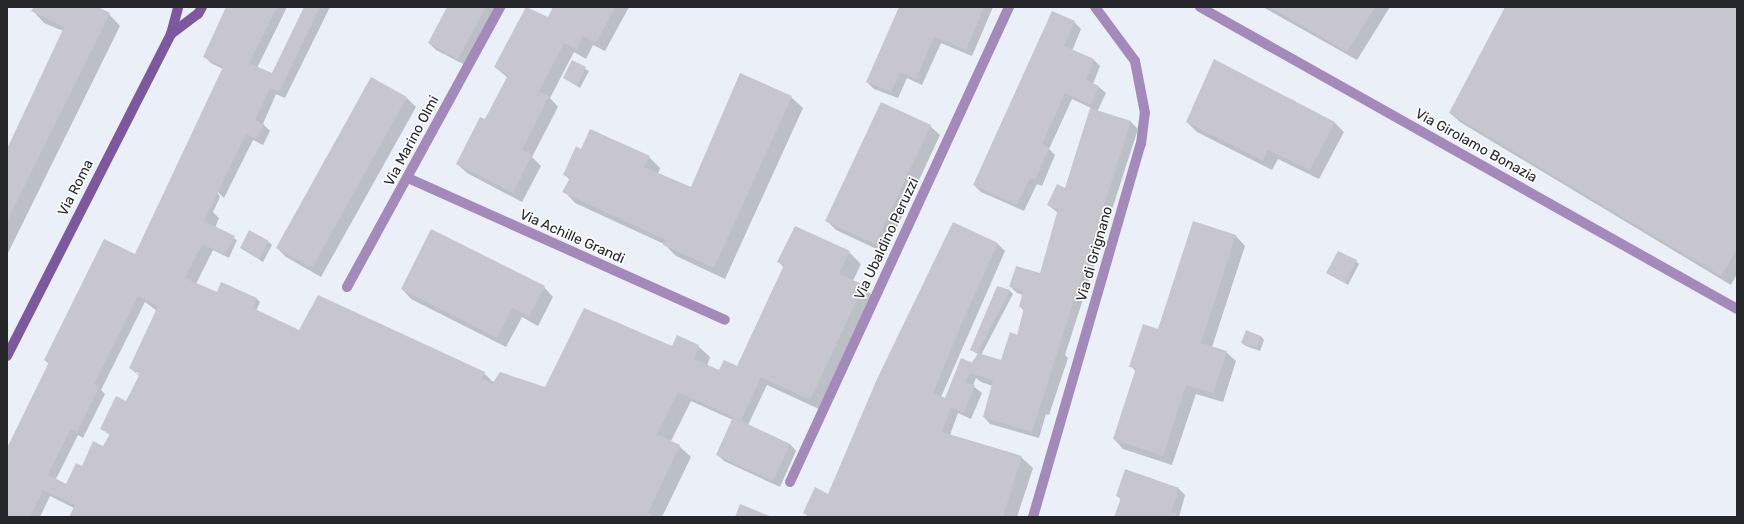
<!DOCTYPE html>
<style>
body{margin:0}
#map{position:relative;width:1744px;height:524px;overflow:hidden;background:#ebeff7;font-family:Rubik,sans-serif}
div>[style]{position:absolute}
.shadow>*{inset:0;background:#0003}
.building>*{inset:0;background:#c7c6cf}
.street>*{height:10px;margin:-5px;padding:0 5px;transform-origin:5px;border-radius:5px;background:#a38aba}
.secondary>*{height:10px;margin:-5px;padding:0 5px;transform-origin:5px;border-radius:5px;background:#7e589e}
span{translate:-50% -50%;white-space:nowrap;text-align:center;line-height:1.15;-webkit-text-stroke:3.5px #fcfcfe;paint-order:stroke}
.street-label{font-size:14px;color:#242629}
.frame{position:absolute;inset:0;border:8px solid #242629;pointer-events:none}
</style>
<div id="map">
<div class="shadow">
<i style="clip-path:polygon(35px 7px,96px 7px,109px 14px,120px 26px,7px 255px,7px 151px,63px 31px,44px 23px,33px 11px)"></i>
<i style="clip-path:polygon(evenodd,228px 7px,287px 7px,257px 68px,273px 74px,305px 7px,330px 7px,285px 98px,276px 94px,263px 124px,270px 131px,263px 145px,253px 140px,224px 198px,216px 190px,220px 197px,213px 212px,219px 218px,215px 228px,237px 240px,229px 258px,213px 250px,196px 284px,218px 294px,222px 284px,257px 299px,260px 302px,256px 311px,300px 331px,484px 373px,494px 383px,545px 388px,673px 348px,698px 346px,710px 357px,707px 366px,720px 372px,741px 369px,784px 268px,779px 262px,849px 252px,861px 264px,853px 281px,863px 286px,874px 297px,821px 410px,767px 385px,748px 425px,790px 444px,796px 451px,780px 487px,724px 461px,717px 454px,733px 420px,691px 401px,671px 441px,679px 446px,691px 457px,662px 517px,70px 517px,74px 508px,50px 496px,40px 517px,7px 517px,7px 450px,49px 364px,45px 360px,135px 255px,223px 69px,211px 63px,204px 56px,228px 7px,145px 302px,157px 311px,130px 368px,139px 376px,126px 402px,102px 429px,110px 435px,104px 447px,67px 485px,56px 479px,78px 435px,83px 438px,105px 394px,101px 390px,145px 302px,228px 7px,136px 371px,144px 377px,136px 373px,136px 371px)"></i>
<i style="clip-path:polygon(448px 7px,496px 7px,465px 65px,436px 50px,429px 43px)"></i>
<i style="clip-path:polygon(554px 7px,629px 7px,605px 51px,593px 45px,586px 59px,574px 52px,550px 98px,558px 107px,532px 157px,541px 166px,522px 202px,467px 173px,457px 164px,485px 120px,508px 78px,495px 67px,548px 19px)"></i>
<i style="clip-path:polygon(900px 7px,993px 7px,972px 56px,941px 43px,922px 85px,907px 78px,898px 98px,874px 89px,867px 82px)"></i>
<i style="clip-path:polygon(1263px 7px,1390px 7px,1357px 60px)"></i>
<i style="clip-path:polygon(1506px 7px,1737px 7px,1737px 274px,1731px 285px,1460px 122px,1450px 113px)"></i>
<i style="clip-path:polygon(1074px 22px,1081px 29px,1072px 51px,1094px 60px,1100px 66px,1093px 84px,1099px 87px,1106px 93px,1097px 112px,1131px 122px,1138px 129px,1065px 355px,1068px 358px,1049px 415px,1046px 414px,1039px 438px,990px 424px,984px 417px,993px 386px,981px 382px,976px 378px,973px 386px,982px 393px,971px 419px,958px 413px,950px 435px,1021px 457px,1033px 468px,1017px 517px,808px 517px,805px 513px,828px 495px,953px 224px,998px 244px,1005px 251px,941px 397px,945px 400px,978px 354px,971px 350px,997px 288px,1010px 291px,1013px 294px,981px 355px,1001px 361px,1018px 336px,1024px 311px,1020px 306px,1023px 295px,1017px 293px,1010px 286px,1041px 274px,1058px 213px,1048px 205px,1065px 189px,1091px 108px,1072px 99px,1049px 149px,1055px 155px,1042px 186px,1037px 184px,1024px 211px,981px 192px,974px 185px)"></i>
<i style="clip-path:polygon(1214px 60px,1335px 123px,1344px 132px,1319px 179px,1278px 159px,1272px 170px,1197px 132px,1187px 122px)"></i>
<i style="clip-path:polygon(573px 62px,589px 71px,580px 88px,565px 78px)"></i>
<i style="clip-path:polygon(791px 97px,803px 108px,725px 279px,676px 256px,664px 244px,575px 203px,564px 191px,570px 180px,565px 175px,582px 150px,649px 157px,660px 168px,658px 174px,691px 188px)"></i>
<i style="clip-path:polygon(407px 98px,416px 107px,321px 277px,286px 257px,277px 248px)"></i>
<i style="clip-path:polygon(930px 126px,940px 135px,885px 253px,836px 230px,827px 221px)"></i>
<i style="clip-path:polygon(1194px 222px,1236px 236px,1245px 246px,1212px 347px,1226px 352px,1236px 361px,1223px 402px,1196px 394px,1172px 465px,1123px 449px,1114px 439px,1136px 372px,1131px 366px,1158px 330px)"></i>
<i style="clip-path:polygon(269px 242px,272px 245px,263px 262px,241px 248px)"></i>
<i style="clip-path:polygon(1356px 261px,1359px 264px,1348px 285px,1327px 273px)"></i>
<i style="clip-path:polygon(544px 287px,553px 297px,538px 326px,522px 317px,506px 347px,411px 299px,402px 289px)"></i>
<i style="clip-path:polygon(1261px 336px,1264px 340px,1260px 351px,1246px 346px,1242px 343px)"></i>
<i style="clip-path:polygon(1179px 489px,1185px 495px,1179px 517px,1115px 517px,1121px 500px,1117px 495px)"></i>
</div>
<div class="building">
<i style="clip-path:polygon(34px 7px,98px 7px,110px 13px,7px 221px,7px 149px,64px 27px,31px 11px)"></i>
<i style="clip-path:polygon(evenodd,226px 7px,277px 7px,249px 63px,272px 73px,304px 7px,320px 7px,279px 92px,270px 88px,255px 120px,264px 124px,257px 139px,246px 134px,204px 221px,235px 236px,225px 255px,202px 244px,185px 278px,217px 292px,221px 282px,257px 298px,253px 308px,299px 330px,318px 295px,485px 372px,482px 379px,492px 384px,500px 372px,545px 387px,584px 308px,672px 346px,677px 335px,699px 345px,694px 359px,719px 370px,724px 360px,737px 366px,784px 265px,777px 262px,795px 226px,850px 251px,839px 274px,864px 285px,810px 400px,761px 377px,741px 421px,790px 444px,773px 481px,716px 455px,733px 417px,678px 392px,657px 434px,680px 445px,648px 513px,655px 517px,69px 517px,75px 505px,43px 490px,30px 517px,7px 517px,7px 448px,49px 362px,44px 360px,104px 239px,135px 254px,223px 67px,203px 57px,226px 7px,138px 296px,158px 306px,129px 368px,140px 374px,126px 401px,116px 396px,100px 429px,110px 434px,103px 446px,93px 441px,82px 466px,76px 463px,66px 484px,48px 475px,71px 429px,77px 432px,99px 387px,94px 384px,138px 296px)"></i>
<i style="clip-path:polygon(447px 7px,486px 7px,458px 59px,428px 43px)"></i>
<i style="clip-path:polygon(526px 7px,548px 17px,553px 7px,615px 7px,596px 43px,583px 36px,577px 50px,564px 43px,539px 91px,549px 96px,522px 150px,532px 155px,513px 193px,456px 164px,480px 117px,485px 119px,508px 75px,494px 67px)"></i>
<i style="clip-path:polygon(899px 7px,984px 7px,966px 50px,934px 37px,916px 79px,900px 72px,891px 92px,866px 82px)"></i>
<i style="clip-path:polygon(1269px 7px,1375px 7px,1347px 52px)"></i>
<i style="clip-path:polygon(1505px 7px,1737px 7px,1737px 249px,1721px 276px,1449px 113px)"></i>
<i style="clip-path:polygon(1052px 11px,1075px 21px,1064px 46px,1094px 59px,1086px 80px,1099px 86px,1091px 105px,1065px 93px,1042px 144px,1049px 148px,1035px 180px,1030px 178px,1017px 205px,973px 185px)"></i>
<i style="clip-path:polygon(1214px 59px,1335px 122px,1310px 170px,1268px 150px,1263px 161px,1186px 122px)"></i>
<i style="clip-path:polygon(572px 60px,586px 67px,577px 86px,563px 78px)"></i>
<i style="clip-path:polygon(740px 73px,792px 96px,714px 268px,663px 245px,666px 240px,562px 192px,570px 178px,563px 175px,576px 146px,581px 149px,590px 129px,650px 156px,644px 167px,691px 187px)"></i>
<i style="clip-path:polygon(371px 77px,407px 97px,312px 268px,276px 248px)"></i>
<i style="clip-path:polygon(881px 102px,931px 125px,875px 244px,825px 221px)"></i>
<i style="clip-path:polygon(1090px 108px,1131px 121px,1032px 432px,983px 417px,993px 380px,970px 373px,965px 383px,975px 385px,964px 413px,951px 407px,942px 432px,1022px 456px,1003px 517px,810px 517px,803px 513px,815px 487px,828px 494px,877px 379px,953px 222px,998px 243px,964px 318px,933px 393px,945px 398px,961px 358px,973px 363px,978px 353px,1001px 360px,1010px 332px,1017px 335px,1024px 308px,1019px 307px,1023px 291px,1009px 287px,1016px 266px,1040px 273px,1058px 209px,1047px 205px,1057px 184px,1065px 188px)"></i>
<i style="clip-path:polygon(1193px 221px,1236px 235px,1201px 343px,1227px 351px,1213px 393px,1186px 385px,1163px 456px,1113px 439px,1136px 368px,1129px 367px,1143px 324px,1158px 329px)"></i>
<i style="clip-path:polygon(431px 229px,545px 286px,529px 317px,512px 308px,497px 338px,401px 289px)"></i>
<i style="clip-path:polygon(249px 230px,269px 241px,259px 259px,240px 248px)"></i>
<i style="clip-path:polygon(1338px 251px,1357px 260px,1345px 283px,1326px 273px)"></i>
<i style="clip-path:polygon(997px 286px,1010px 290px,978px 353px,970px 350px)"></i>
<i style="clip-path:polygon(1246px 330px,1261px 336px,1257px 348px,1241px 343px)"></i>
<i style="clip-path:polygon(1125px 469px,1179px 488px,1171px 512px,1178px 514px,1177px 517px,1114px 517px,1121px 498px,1116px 496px)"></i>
<i style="clip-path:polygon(740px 504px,772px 517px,735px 517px)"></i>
</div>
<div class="street">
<i style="left:1200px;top:7px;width:616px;rotate:29.35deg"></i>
<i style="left:408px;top:178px;width:347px;rotate:24.1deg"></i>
<i style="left:347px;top:287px;width:319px;rotate:-61.3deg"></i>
<i style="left:790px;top:482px;width:523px;rotate:-65.25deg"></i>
<i style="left:1033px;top:517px;width:388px;rotate:-73.9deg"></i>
<i style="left:1141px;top:144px;width:31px;rotate:-83deg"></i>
<i style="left:1145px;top:113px;width:53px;rotate:-100.9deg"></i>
<i style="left:1135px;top:61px;width:67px;rotate:-126.5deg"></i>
</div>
<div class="secondary">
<i style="left:171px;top:34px;width:34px;rotate:-37deg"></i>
<i style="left:198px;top:14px;width:8px;rotate:-60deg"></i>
<i style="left:7px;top:356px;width:361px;rotate:-63deg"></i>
<i style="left:171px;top:34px;width:28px;rotate:-75deg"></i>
</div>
<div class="street-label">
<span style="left:412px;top:141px;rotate:-62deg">Via Marino Olmi</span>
<span style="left:1476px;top:146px;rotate:29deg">Via Girolamo Bonazia</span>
<span style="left:76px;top:188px;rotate:-63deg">Via Roma</span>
<span style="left:572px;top:237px;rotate:24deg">Via Achille Grandi</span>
<span style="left:887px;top:239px;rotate:-65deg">Via Ubaldino Peruzzi</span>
<span style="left:1095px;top:254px;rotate:-74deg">Via di Grignano</span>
</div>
<div class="frame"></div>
</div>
